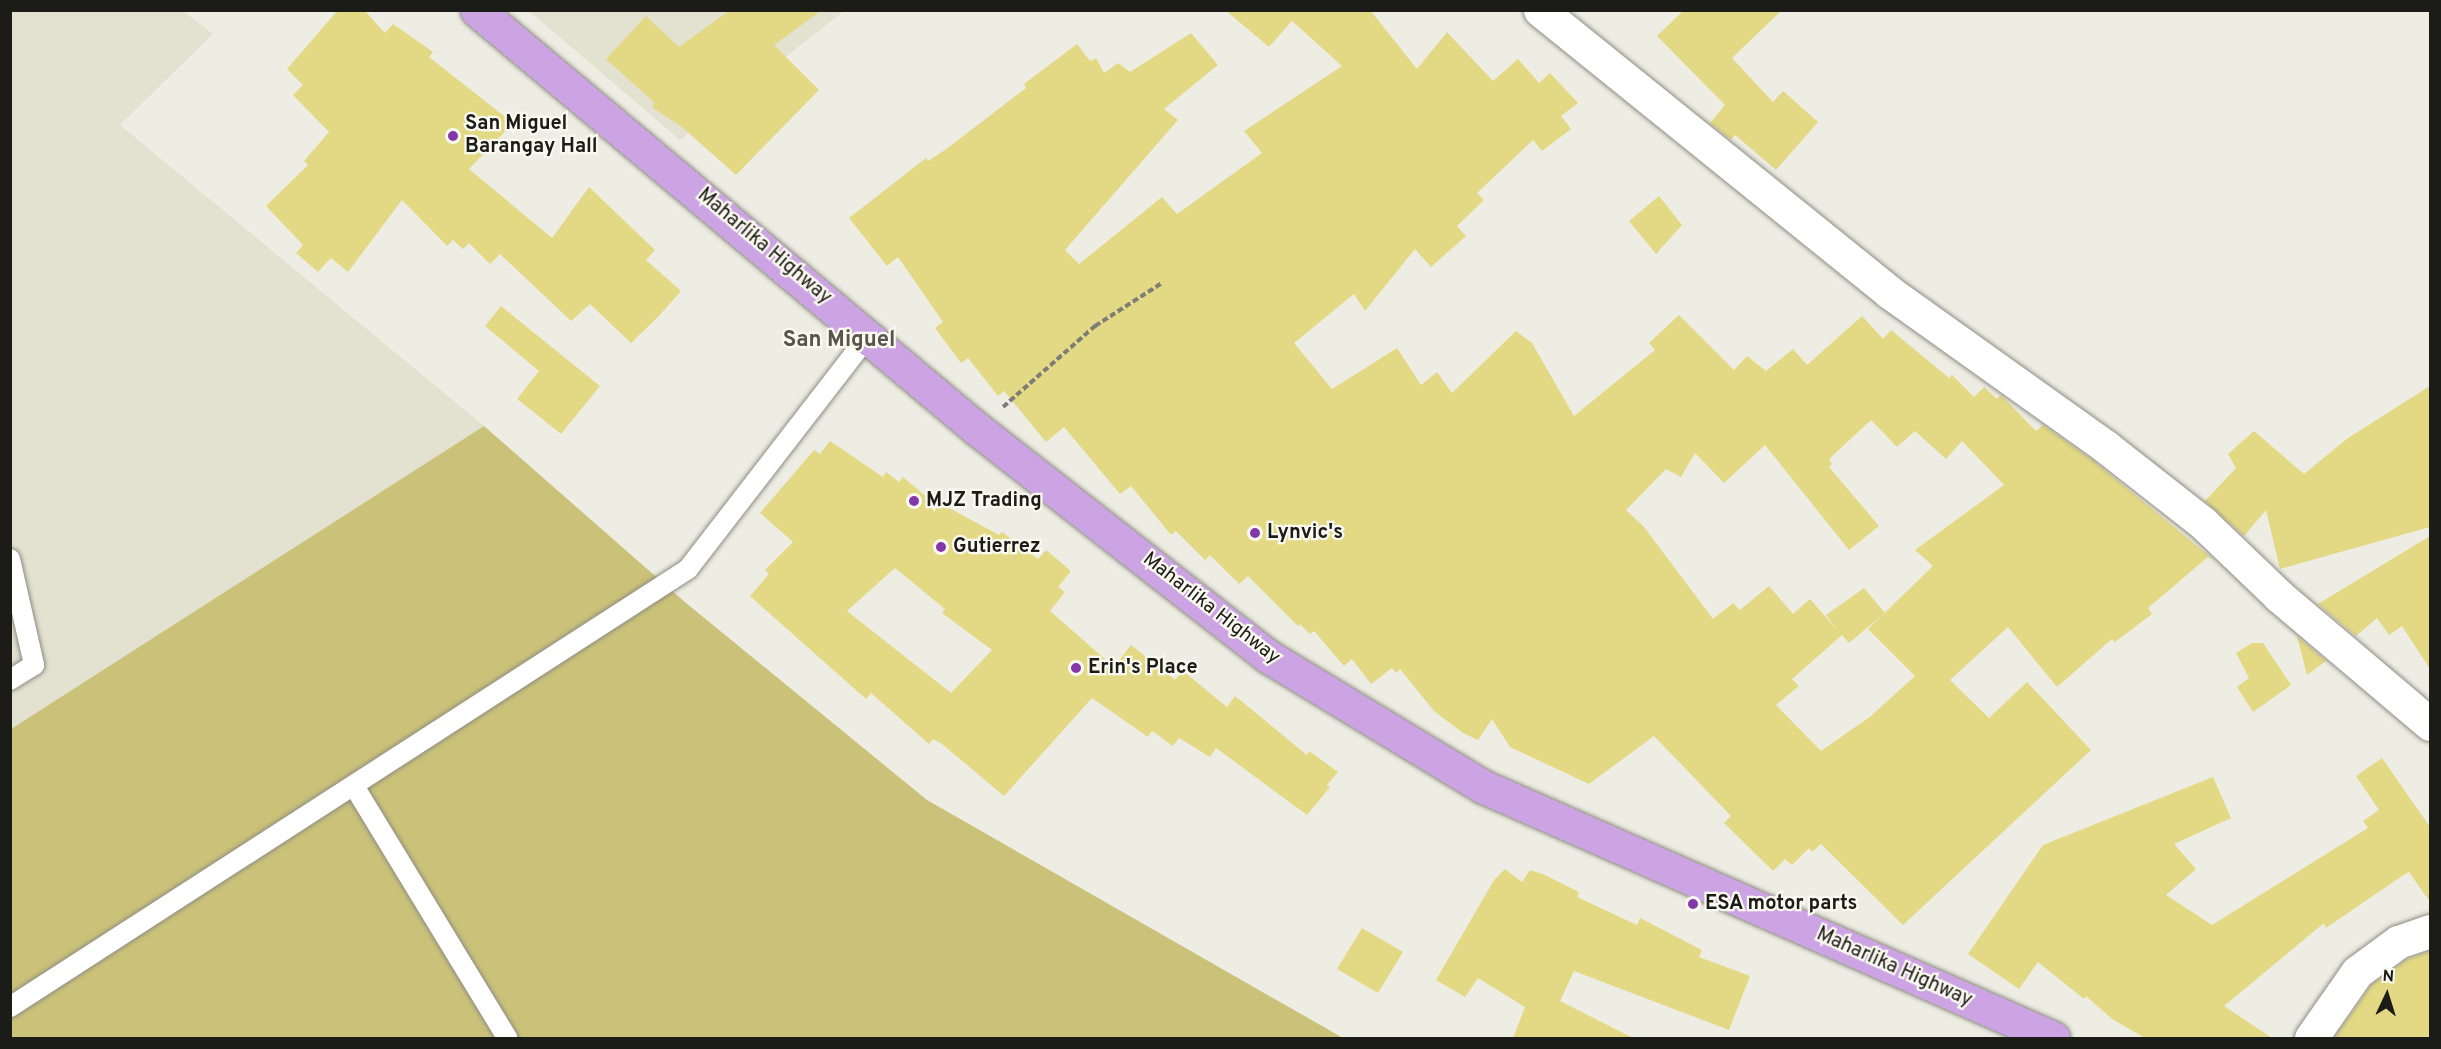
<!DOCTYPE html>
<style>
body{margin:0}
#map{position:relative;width:2441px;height:1049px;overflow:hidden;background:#eeede3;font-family:Overpass,sans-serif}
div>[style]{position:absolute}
.built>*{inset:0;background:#e3e1d0}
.green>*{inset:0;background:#cbc279}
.building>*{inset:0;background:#e3d985}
.path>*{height:4px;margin-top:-2px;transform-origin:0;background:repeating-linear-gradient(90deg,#7e7e77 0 6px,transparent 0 9px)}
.roads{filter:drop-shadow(0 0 2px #8d8c83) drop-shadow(0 0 2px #8d8c83)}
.lane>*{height:20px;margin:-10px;padding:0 10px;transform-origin:10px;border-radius:10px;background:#fff}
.street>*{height:33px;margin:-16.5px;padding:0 16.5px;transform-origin:16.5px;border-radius:16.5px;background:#fff}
.highway>*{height:33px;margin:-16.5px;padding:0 16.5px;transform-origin:16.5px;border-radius:16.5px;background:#cca4e4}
.dots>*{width:16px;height:16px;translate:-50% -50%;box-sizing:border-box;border:3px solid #fbfaf0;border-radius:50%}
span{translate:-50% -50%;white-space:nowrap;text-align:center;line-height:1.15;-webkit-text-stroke:4.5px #fbfaf0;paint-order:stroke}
.poi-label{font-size:20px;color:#1b1b17;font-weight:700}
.left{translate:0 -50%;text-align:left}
.street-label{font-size:20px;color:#1b1b17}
.quarter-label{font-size:22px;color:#56554c;font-weight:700}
.frame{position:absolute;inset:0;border:12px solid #1b1b17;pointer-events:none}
.north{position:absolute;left:2357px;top:965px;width:60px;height:60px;-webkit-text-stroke:4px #fbfaf0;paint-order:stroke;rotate:4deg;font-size:16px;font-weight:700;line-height:24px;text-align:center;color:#1b1b17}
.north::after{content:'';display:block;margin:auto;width:21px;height:27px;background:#1b1b17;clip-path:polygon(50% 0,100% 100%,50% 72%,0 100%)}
</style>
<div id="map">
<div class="built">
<i style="clip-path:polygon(11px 11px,183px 11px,213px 34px,120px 125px,484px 426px,11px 729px)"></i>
<i style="clip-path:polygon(529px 11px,844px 11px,680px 140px)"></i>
</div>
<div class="green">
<i style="clip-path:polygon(484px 426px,686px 603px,927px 800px,1343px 1038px,11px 1038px,11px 729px)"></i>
</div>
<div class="building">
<i style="clip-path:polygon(338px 10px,364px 10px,385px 33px,393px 24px,433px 52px,429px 57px,513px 123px,469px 169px,552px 238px,589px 187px,655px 250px,646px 260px,681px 291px,658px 317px,631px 343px,590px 304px,571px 321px,500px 254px,490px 264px,469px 243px,463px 249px,453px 240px,447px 246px,402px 200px,348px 272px,331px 258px,318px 272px,296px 253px,303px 245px,266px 206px,308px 165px,304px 161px,329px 132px,293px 95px,303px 85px,287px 69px)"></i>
<i style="clip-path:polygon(730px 10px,822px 10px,774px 45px,819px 90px,736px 175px,682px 127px,652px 107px,655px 103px,606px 59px,646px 16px,679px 47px)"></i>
<i style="clip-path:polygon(evenodd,1225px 10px,1370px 10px,1417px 69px,1447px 32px,1493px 81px,1518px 59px,1539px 83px,1550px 73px,1578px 103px,1561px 116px,1571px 129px,1542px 151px,1533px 140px,1477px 193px,1484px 200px,1457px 226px,1466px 236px,1431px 267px,1415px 249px,1365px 311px,1354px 294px,1294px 343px,1332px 389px,1397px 348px,1421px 385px,1437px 372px,1452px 393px,1516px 331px,1532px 343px,1574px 416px,1655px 350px,1649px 343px,1679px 315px,1734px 370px,1747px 356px,1766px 371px,1793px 349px,1807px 365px,1862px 316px,1883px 339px,1891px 330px,1949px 378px,1952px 375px,1974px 397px,1984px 387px,1997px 399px,2001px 395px,2036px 431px,2043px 425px,2095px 462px,2214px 560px,2208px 557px,2148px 608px,2152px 614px,2115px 642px,2112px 639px,2057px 687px,2008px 627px,1950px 680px,1989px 718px,2027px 682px,2091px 750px,1903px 925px,1821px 844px,1812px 852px,1809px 848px,1792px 865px,1785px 859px,1773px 871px,1724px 823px,1731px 816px,1654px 736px,1589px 784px,1510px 747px,1492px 719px,1478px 740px,1463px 733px,1434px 711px,1400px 669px,1396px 673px,1392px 668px,1371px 684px,1352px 659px,1344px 666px,1314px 631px,1310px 634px,1300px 624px,1298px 626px,1248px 576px,1239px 584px,1210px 555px,1205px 560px,1176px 531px,1171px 535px,1131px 486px,1120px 494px,1064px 427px,1046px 442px,1004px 391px,998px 396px,968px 358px,961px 363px,935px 328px,943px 322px,898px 257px,887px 266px,849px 218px,926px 158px,928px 161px,945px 150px,1026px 88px,1024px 84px,1077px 44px,1090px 61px,1096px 58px,1104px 73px,1118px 63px,1130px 72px,1191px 33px,1218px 65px,1164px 109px,1178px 120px,1065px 250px,1079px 264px,1162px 197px,1177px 214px,1262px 153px,1244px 131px,1342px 66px,1292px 21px,1269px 47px,1225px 10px,1871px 420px,1897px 447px,1915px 431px,1946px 459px,1962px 441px,2004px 485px,1915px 550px,1933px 566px,1868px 629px,1915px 676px,1871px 716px,1821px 751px,1776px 705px,1799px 686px,1792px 679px,1842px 635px,1849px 643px,1885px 613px,1864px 588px,1826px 615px,1837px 630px,1810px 599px,1793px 614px,1769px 586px,1740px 610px,1733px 603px,1713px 619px,1644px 527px,1626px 510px,1666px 469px,1681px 477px,1695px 453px,1724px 483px,1765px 445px,1849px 550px,1879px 526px,1829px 467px,1832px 464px,1829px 459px,1871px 420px)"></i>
<i style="clip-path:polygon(1684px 10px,1782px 10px,1732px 58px,1773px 102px,1783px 91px,1818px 122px,1776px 170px,1735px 135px,1731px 140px,1710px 123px,1725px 105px,1657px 36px)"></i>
<i style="clip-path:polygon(1659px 196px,1682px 225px,1656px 254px,1629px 221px)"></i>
<i style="clip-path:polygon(501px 306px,600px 386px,561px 434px,517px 399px,539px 371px,485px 326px)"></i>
<i style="clip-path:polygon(2430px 386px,2430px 527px,2280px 569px,2266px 510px,2244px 536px,2205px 501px,2236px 468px,2228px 454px,2254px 431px,2304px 474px,2348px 438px)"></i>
<i style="clip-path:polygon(evenodd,830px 441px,883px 477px,886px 472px,899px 482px,903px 477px,923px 494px,999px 535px,1002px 532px,1038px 559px,1046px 550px,1071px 571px,1058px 587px,1065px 592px,1050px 611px,1114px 667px,1131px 645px,1175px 680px,1183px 671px,1227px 707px,1235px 696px,1307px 755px,1309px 751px,1338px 772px,1327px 785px,1330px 787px,1307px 815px,1216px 748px,1210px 757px,1179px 738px,1173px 746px,1152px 731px,1148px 737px,1092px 698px,1004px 796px,942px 744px,933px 739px,929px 744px,871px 693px,866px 699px,750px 596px,769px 574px,765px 570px,793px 542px,760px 513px,814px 450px,820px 454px,830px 441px,895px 568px,945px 609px,942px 613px,992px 650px,951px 693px,847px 611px,895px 568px)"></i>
<i style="clip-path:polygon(2430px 536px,2430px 669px,2402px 626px,2389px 635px,2377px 618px,2356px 636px,2318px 604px)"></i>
<i style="clip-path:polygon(2297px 636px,2326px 661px,2307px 675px)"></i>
<i style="clip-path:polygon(2252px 643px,2263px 643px,2291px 685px,2253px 712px,2237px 687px,2249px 678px,2236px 653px)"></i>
<i style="clip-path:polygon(2382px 758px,2430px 827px,2430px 902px,2409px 872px,2402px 876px,2326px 928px,2324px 923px,2224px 1006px,2272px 1038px,2145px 1038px,2112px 1019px,2086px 996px,2084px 999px,2038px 962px,2019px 989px,1968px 954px,2043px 845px,2213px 777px,2231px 818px,2174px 844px,2196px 869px,2166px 895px,2212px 925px,2368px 828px,2363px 821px,2379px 810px,2356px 776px)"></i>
<i style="clip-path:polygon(1505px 869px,1522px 882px,1530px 870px,1545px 875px,1579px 892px,1577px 897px,1637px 925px,1640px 918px,1702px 950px,1699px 957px,1750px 976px,1729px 1030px,1574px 971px,1560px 1001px,1633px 1038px,1513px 1038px,1525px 1007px,1478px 978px,1465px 997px,1436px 980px,1494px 880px)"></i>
<i style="clip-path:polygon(1362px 928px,1403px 952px,1378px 993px,1337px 969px)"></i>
<i style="clip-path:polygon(2430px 951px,2430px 1038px,2334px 1038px,2371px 985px,2407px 959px)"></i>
</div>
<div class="path">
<i style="left:1003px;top:407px;width:123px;rotate:-41.4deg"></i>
<i style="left:1095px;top:326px;width:80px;rotate:-32.7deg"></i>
</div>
<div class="roads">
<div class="lane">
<i style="left:10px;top:559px;width:109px;rotate:77.2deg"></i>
<i style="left:34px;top:665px;width:28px;rotate:148deg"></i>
<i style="left:354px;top:786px;width:295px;rotate:58.7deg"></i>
<i style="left:10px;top:1007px;width:807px;rotate:-32.86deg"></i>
<i style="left:688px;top:569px;width:296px;rotate:-52.3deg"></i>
</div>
<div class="street">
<i style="left:1540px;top:10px;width:449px;rotate:38.9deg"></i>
<i style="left:1889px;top:292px;width:267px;rotate:35.5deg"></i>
<i style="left:2106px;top:447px;width:123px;rotate:38.1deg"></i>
<i style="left:2203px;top:523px;width:105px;rotate:43.8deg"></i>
<i style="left:2279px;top:596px;width:198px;rotate:40.3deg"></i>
<i style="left:2311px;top:1038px;width:80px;rotate:-55.1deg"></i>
<i style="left:2357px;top:972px;width:51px;rotate:-36.2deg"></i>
<i style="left:2398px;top:942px;width:34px;rotate:-19deg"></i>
</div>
<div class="highway">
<i style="left:477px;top:10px;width:652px;rotate:39.96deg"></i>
<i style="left:977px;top:429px;width:370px;rotate:38deg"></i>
<i style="left:1269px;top:657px;width:251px;rotate:31.2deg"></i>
<i style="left:1484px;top:787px;width:622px;rotate:23.8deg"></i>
</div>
</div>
<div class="dots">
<i style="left:453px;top:136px;background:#8337a9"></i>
<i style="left:914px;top:501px;background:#8337a9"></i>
<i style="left:1255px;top:533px;background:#8337a9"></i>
<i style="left:941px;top:547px;background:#8337a9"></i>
<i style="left:1076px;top:668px;background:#8337a9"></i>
<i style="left:1693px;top:904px;background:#8337a9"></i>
</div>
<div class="poi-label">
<span class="left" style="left:465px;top:136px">San Miguel<br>Barangay Hall</span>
<span class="left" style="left:926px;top:501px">MJZ Trading</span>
<span class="left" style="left:1267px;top:533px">Lynvic's</span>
<span class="left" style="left:953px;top:547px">Gutierrez</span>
<span class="left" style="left:1088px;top:668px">Erin's Place</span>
<span class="left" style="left:1705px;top:904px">ESA motor parts</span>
</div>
<div class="street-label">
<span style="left:764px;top:247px;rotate:40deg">Maharlika Highway</span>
<span style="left:1211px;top:609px;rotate:38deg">Maharlika Highway</span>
<span style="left:1894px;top:968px;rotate:24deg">Maharlika Highway</span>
</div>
<div class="quarter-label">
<span style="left:839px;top:341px">San Miguel</span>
</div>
<div class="frame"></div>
<div class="north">N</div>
</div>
